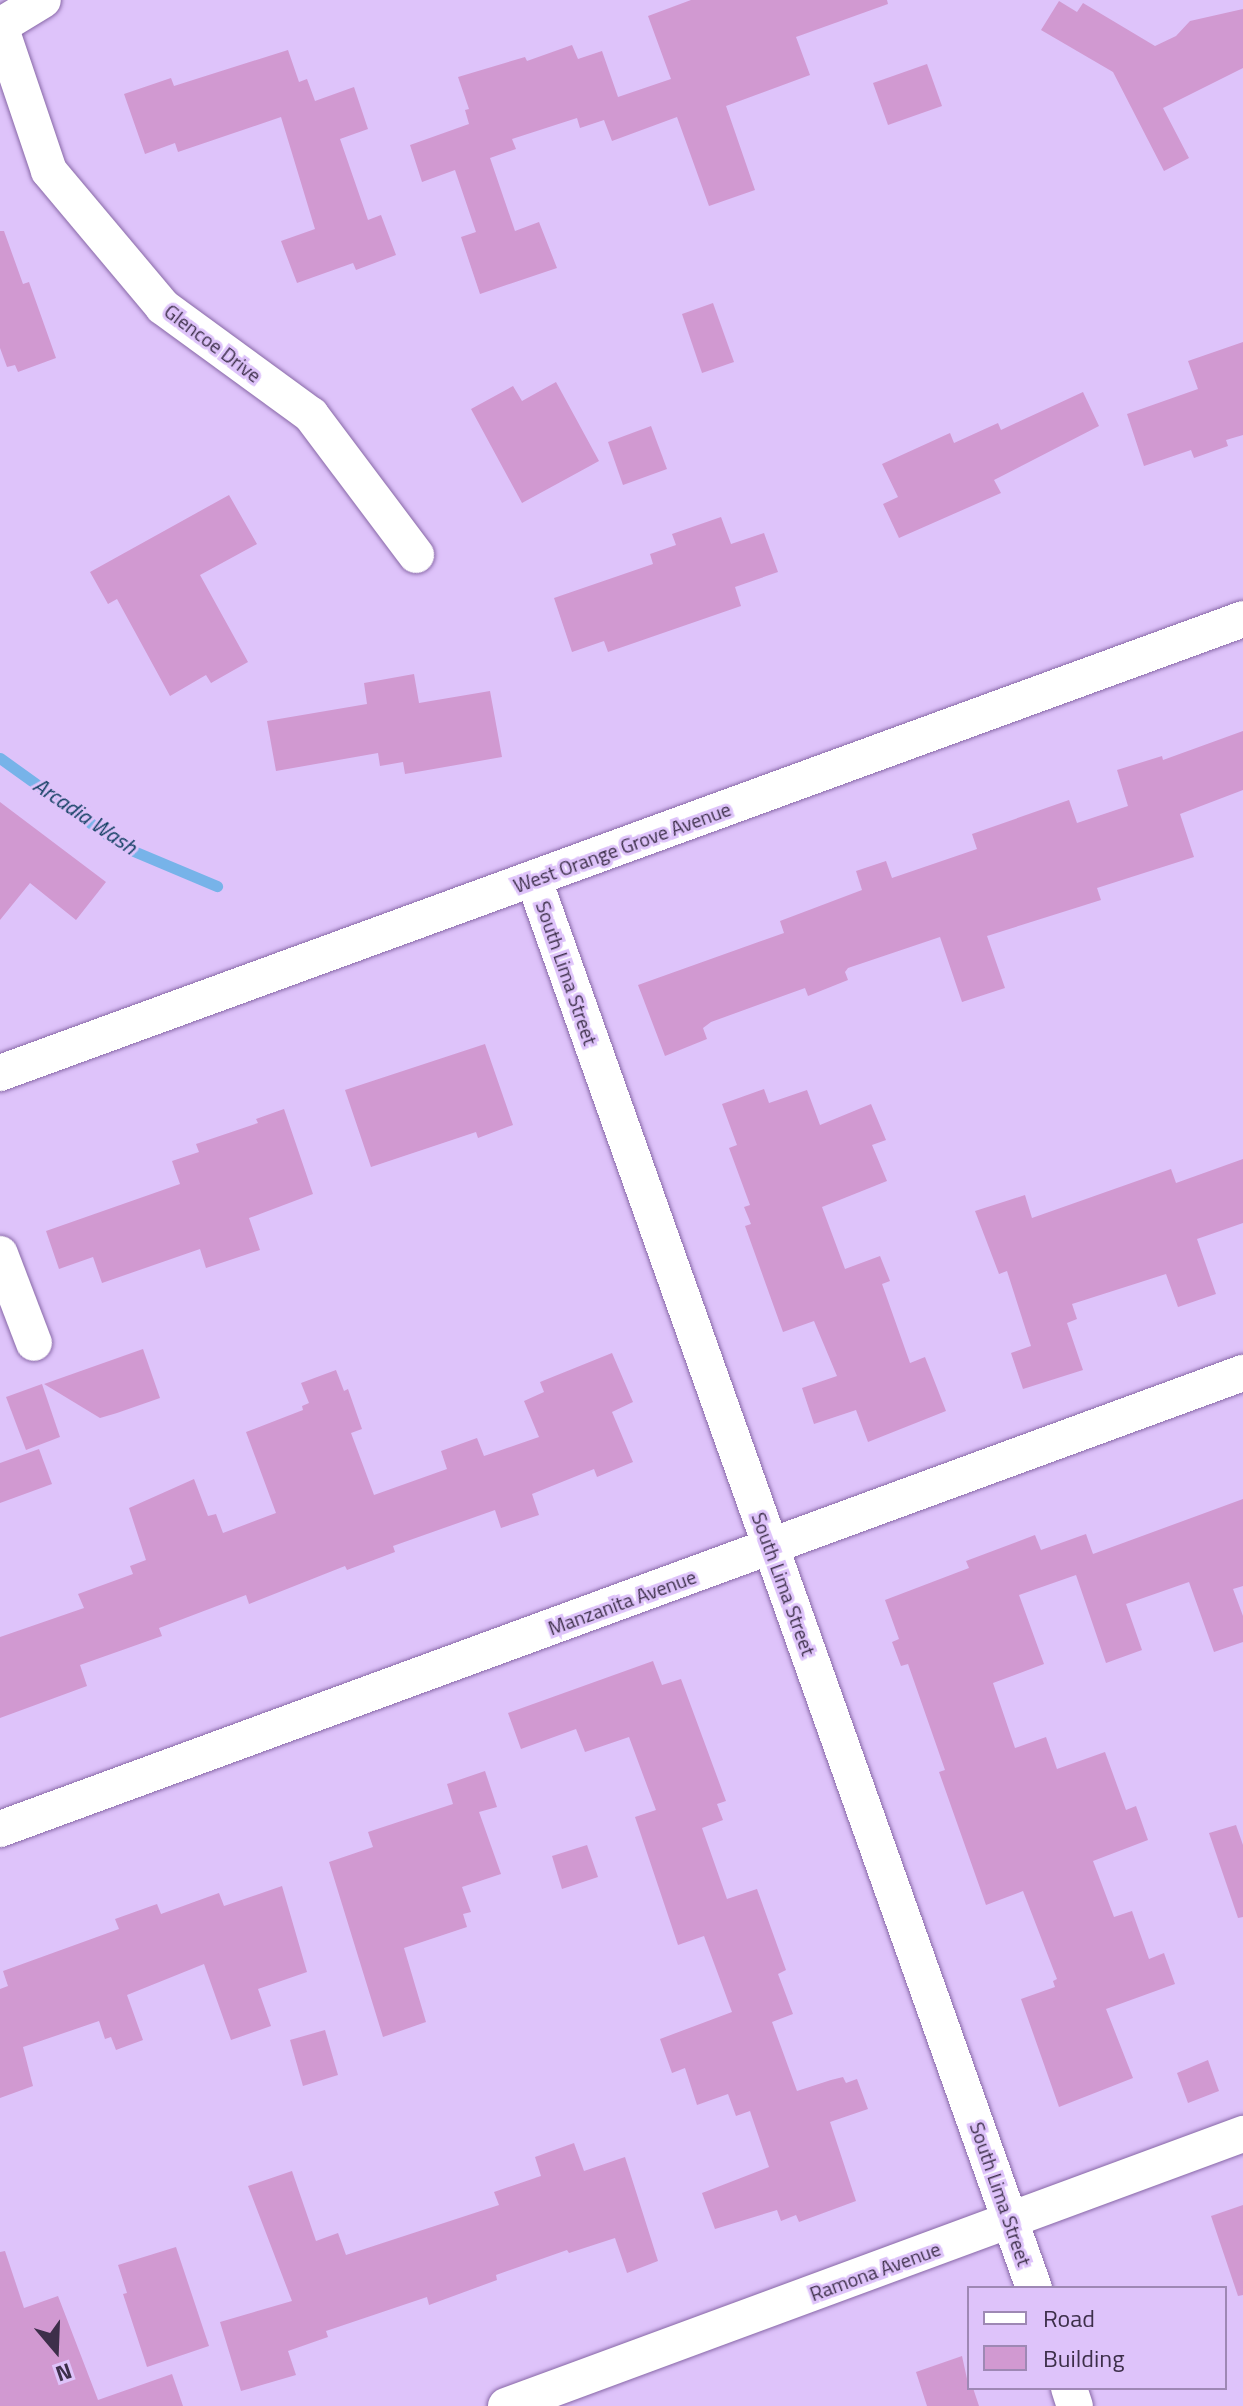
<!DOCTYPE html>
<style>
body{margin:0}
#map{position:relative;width:1243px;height:2406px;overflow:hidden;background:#dec3fa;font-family:"Titillium Web",sans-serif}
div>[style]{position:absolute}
.stream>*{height:11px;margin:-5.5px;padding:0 5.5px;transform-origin:5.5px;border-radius:5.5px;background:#77b3e9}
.building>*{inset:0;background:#d199d1}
.roads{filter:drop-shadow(0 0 2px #8868a7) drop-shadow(0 0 2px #8868a7)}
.minor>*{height:36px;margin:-18px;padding:0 18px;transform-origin:18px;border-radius:18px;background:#fff}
span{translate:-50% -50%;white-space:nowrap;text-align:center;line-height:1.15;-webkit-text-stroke:6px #dec3fa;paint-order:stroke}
.street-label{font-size:20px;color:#3d2f4a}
.water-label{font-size:22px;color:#113e62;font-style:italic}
.legend{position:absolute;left:967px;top:2286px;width:260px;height:104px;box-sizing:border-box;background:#dec3fa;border:2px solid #9e88b4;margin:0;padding:10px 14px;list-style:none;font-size:24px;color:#3d2f4a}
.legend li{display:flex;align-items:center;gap:16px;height:40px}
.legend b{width:40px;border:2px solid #9e88b4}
.north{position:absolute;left:16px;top:2310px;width:80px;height:80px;-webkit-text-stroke:6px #dec3fa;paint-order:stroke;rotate:161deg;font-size:22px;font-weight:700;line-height:32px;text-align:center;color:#3d2f4a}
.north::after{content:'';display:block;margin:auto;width:28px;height:36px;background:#3d2f4a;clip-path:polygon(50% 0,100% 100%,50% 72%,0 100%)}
</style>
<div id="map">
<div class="stream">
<i style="left:0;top:758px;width:153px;rotate:35.7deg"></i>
<i style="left:124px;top:847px;width:101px;rotate:22.8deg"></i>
</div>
<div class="building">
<i style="clip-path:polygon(691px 0,887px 0,888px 4px,796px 37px,810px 75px,726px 106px,755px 190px,709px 206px,677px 117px,612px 141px,604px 120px,580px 128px,577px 118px,512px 139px,516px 149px,490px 158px,515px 231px,539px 222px,557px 268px,480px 294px,461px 237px,476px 232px,455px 170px,422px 182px,410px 145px,469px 124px,465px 110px,469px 109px,458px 77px,525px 57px,527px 61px,572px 45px,578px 59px,602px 51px,618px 97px,671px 79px,648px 16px)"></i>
<i style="clip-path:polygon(1059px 1px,1077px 12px,1083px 3px,1155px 46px,1176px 36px,1190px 21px,1243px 9px,1243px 68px,1163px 108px,1189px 158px,1164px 171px,1113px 72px,1041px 30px)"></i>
<i style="clip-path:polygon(288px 50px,299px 82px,307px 79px,315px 101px,354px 87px,368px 129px,340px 139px,368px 220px,381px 215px,396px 255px,356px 270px,353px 263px,297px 283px,281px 241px,315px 229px,281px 117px,178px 152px,175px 143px,145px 154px,124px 94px,171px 78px,174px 86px)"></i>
<i style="clip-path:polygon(927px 64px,942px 106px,888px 125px,873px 83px)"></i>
<i style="clip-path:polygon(0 231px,4px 231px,23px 284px,29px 282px,56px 358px,18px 372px,15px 365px,7px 367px,0 348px)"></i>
<i style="clip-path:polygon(713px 303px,734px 362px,702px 373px,682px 314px)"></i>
<i style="clip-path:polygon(1243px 342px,1243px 435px,1226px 440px,1228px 446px,1194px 458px,1191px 450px,1144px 466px,1127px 414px,1198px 389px,1188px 361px)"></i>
<i style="clip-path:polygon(556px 382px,599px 461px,522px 503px,471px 409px,513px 386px,522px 401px)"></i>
<i style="clip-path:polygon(1083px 392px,1099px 426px,994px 480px,1001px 493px,899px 538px,883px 504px,898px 497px,882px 464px,950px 433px,954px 443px,998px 423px,1001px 430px)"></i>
<i style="clip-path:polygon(651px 426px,667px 469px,623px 485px,608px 442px)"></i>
<i style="clip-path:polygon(229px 495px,257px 544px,200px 575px,248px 662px,211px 683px,206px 675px,170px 696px,117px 599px,108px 604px,90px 572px)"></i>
<i style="clip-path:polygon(721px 517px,731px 544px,764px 533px,778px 572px,735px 587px,741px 606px,608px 652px,604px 641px,572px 652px,554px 598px,653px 564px,650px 554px,676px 545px,672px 534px)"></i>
<i style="clip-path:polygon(414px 674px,419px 703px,490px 691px,502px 757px,405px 774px,403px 762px,380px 766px,378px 753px,276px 771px,267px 721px,367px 704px,364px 683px)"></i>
<i style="clip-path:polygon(1243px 731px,1243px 790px,1180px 814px,1194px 857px,1097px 888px,1101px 900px,987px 936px,1005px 988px,962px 1002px,940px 937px,848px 968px,845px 972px,848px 980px,808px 996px,805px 988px,711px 1022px,703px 1028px,707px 1039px,665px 1056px,638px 985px,784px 933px,780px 921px,862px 890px,856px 871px,886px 861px,892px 878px,977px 849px,972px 834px,1069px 800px,1077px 823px,1128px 806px,1117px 770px,1162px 756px,1163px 760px)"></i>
<i style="clip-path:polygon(0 802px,106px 882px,76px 920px,30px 883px,0 920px)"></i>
<i style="clip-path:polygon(485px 1044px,513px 1125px,478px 1138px,476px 1132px,371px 1167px,345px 1090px)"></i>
<i style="clip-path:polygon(764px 1089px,769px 1103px,807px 1090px,820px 1125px,871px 1104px,886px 1140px,872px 1145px,887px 1181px,822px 1207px,845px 1269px,880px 1256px,890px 1281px,882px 1284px,910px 1363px,925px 1357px,946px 1411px,868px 1442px,856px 1410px,814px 1424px,802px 1388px,837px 1376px,814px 1321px,783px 1332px,745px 1226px,751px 1224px,744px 1207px,750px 1205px,729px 1148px,737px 1145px,722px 1104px)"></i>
<i style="clip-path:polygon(284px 1109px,313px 1194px,249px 1218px,260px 1250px,206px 1268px,200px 1249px,102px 1283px,93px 1257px,59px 1269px,46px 1231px,180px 1184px,172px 1161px,199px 1152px,196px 1144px,258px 1123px,256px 1119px)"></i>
<i style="clip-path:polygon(1243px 1159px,1243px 1223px,1197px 1239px,1216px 1294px,1178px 1307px,1166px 1274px,1072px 1304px,1077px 1319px,1067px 1323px,1083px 1370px,1023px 1389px,1011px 1353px,1031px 1346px,1007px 1271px,999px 1274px,975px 1211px,1025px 1195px,1032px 1218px,1171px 1169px,1176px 1183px)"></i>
<i style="clip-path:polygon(143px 1349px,160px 1398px,117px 1413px,100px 1418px,44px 1384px)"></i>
<i style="clip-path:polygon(612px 1353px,633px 1402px,612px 1412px,633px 1462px,597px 1477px,594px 1469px,532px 1494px,539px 1515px,501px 1528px,495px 1510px,393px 1546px,395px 1552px,347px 1570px,345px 1566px,249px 1604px,246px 1595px,159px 1628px,162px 1636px,80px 1665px,87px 1686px,0 1718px,0 1637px,84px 1608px,78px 1594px,133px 1574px,130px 1566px,146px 1560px,129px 1508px,194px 1479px,208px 1516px,216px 1514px,223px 1533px,276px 1513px,246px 1432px,303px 1410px,302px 1406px,309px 1403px,301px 1383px,336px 1370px,344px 1391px,348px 1389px,362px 1429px,351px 1433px,374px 1495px,447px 1469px,441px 1451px,477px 1438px,484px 1456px,539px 1437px,524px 1401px,544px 1392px,540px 1382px)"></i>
<i style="clip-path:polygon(42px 1384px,60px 1437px,26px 1450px,6px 1397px)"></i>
<i style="clip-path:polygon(39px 1449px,52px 1484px,0 1503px,0 1463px)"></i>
<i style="clip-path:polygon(1243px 1499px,1243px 1586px,1233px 1589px,1243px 1616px,1243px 1642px,1214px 1652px,1189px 1582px,1126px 1604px,1142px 1650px,1106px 1663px,1076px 1575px,1019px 1595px,1044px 1664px,993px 1683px,1015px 1748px,1046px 1737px,1057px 1769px,1105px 1752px,1126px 1810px,1136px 1806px,1148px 1840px,1093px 1861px,1114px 1917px,1132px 1911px,1149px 1959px,1164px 1953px,1175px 1984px,1106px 2009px,1133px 2078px,1059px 2107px,1021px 1999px,1055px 1987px,1053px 1981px,1057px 1979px,1023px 1891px,986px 1905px,939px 1772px,945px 1770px,908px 1664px,901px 1666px,892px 1642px,899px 1639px,885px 1600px,969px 1568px,966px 1561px,1035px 1535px,1041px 1550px,1086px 1534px,1093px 1554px)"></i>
<i style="clip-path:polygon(653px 1661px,662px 1685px,681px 1679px,726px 1801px,717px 1804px,723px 1820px,702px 1828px,727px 1899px,757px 1889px,786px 1970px,778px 1974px,793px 2014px,772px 2022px,797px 2091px,831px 2080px,843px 2077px,846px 2083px,857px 2079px,868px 2109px,830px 2122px,856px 2201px,799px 2222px,796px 2215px,781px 2221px,777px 2210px,715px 2229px,702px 2193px,769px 2167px,750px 2111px,736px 2116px,728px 2094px,697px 2105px,685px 2068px,672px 2073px,660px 2039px,732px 2012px,704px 1936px,678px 1945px,635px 1817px,656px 1810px,629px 1737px,585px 1752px,576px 1729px,521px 1749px,508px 1713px)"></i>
<i style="clip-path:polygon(485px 1771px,497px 1807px,479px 1812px,501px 1874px,462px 1887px,471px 1912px,463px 1914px,467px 1927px,404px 1948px,426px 2022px,383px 2037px,329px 1862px,373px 1847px,368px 1832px,453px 1804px,447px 1784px)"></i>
<i style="clip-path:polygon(1236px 1825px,1243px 1845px,1243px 1917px,1238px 1918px,1209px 1833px)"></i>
<i style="clip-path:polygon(587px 1845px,598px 1877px,562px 1889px,552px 1856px)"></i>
<i style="clip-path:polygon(282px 1886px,307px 1972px,258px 1989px,271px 2026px,231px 2040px,204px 1964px,127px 1995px,143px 2040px,116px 2050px,111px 2037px,105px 2039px,99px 2021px,23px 2047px,33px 2086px,0 2098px,0 1989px,8px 1986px,3px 1971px,119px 1929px,115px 1919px,157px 1904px,161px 1914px,219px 1893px,224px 1906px)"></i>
<i style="clip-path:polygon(325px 2030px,338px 2075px,303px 2086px,290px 2040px)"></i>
<i style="clip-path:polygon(1208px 2060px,1219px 2091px,1188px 2103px,1177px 2073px)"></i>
<i style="clip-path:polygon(574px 2143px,584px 2171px,625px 2157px,658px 2261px,627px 2273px,615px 2238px,569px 2253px,567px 2250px,496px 2275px,497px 2280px,429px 2305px,427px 2297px,326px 2331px,328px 2337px,288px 2351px,296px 2375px,241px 2391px,220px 2322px,292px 2301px,248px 2186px,292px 2171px,316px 2241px,338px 2233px,346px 2255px,499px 2205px,494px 2192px,541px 2176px,535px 2157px)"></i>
<i style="clip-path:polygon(1243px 2205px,1243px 2295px,1238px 2296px,1211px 2216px)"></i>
<i style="clip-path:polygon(176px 2247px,209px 2346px,147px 2367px,123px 2294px,127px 2293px,118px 2265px)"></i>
<i style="clip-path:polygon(5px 2251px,24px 2308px,58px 2296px,98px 2400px,172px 2374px,183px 2406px,0 2406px,0 2252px)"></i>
<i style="clip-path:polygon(962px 2356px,969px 2388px,973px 2388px,979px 2406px,927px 2406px,916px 2372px)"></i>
</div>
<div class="roads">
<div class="minor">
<i style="left:0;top:26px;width:153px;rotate:71.3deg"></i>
<i style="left:49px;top:171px;width:177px;rotate:50deg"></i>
<i style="left:163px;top:307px;width:183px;rotate:36.1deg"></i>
<i style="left:311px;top:415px;width:175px;rotate:53.1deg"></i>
<i style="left:0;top:26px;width:50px;rotate:-31.2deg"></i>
<i style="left:534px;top:880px;width:1494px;rotate:70.45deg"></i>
<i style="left:0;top:1073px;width:1323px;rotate:-20.06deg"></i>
<i style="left:0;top:1254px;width:95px;rotate:69.1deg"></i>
<i style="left:0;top:1829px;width:1324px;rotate:-20.15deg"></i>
<i style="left:1069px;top:2388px;width:19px;rotate:72deg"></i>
<i style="left:506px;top:2406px;width:786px;rotate:-20.26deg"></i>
</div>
</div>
<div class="street-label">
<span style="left:213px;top:343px;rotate:37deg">Glencoe Drive</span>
<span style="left:622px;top:847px;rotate:-20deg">West Orange Grove Avenue</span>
<span style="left:567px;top:973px;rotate:71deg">South Lima Street</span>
<span style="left:784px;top:1584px;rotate:70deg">South Lima Street</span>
<span style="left:622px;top:1602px;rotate:-20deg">Manzanita Avenue</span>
<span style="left:1001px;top:2194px;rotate:71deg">South Lima Street</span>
<span style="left:875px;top:2271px;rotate:-20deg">Ramona Avenue</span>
</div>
<div class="water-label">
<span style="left:85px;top:816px;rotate:34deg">Arcadia Wash</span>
</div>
<ul class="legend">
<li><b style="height:10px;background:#fff"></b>Road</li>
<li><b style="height:22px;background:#d199d1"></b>Building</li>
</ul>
<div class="north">N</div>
</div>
